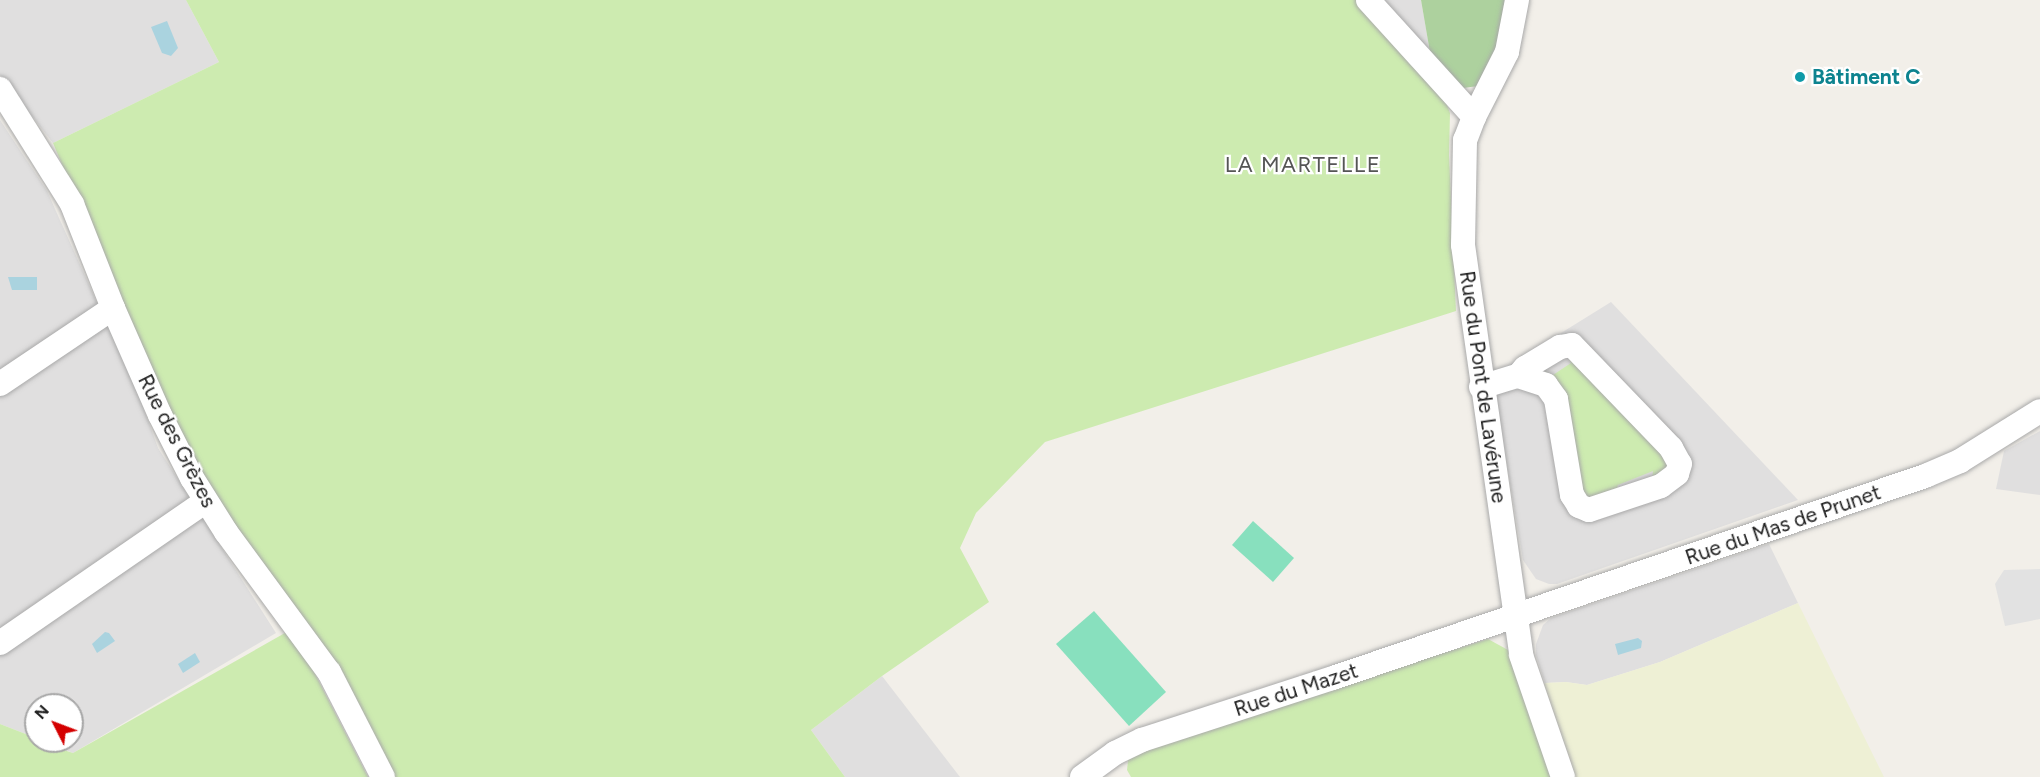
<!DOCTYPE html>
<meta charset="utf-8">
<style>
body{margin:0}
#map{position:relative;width:2040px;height:777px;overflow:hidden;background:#f2efe9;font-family:Figtree,sans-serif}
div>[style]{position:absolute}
.residential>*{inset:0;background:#e0dfdf}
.farmland>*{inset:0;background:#eef0d5}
.grass>*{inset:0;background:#cdebb0}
.forest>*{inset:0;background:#add19e}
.pitch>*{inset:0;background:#88e0be}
.parking>*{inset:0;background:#e2e2e2}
.water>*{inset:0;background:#aad3df}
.roads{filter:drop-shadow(0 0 2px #a9a9a9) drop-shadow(0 0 2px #a9a9a9)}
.minor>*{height:24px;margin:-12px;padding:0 12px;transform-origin:12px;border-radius:12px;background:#fff}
.dots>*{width:16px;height:16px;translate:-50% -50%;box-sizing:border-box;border:3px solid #fff;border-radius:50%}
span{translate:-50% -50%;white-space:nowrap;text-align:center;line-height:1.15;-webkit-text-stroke:4.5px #fff;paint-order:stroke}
.culture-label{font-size:21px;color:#0d838f;font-weight:700}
.left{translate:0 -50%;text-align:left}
.street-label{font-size:21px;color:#222}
.neighbourhood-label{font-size:22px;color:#555;letter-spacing:1.5px}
.north{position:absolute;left:24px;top:693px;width:60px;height:60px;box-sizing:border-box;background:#fff;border:2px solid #a7a7a7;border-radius:50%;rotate:312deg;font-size:16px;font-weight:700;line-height:24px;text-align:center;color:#222}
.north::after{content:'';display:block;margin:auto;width:21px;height:27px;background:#d40000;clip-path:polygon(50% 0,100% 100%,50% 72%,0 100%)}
</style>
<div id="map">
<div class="residential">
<i style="clip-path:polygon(0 0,186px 0,219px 62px,53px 143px,0 75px)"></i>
<i style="clip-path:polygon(1378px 0,1421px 0,1432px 64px)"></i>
<i style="clip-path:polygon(0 120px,47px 191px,141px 401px,158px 448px,276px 633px,73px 753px,43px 741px,72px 741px,72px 705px,36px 705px,36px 738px,0 724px)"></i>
<i style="clip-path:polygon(1611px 302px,1798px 500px,1557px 584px,1549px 584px,1536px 579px,1523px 560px,1492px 376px)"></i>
<i style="clip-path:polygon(2040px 431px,2040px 495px,1996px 489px,2004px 451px)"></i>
<i style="clip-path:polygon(1769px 544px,1798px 603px,1660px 662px,1587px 685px,1566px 682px,1545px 683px,1536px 655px,1536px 644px,1543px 625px,1551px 618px)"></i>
<i style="clip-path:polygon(882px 676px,960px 777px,845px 777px,811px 730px)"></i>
</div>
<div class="farmland">
<i style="clip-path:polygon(1798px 603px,1884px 777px,1570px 777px,1541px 690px,1545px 683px,1566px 682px,1587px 685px,1660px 662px)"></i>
</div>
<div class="grass">
<i style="clip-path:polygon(186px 0,1359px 0,1445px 100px,1450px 113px,1449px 155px,1456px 311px,1045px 442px,976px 513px,960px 548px,989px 602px,882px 676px,811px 730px,845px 777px,387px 777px,295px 635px,368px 777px,0 777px,0 724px,36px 738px,36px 741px,73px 753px,292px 629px,170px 422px,53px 143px,219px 62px)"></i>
<i style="clip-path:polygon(1567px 355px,1667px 455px,1670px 466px,1652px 482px,1653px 471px,1618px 485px,1615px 495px,1597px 501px,1582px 495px,1545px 369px,1550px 377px,1571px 363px)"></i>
<i style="clip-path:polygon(1488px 639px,1508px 650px,1553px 777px,1131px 777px,1127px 770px,1129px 752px)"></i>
</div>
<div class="forest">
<i style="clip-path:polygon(1421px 0,1507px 0,1497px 54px,1478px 86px,1456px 89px,1432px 64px)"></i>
</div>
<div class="pitch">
<i style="clip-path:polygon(1253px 521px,1294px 558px,1273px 582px,1232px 545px)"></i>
<i style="clip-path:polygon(1094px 611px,1166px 692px,1129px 726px,1056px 644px)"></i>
</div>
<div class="parking">
<i style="clip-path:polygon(2040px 569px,2040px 619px,2005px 626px,1995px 584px,2004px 570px)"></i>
</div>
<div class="water">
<i style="clip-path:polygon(167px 21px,178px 48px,171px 56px,162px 53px,151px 27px)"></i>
<i style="clip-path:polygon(8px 277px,37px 277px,37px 290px,12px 290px)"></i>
<i style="clip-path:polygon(105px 632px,109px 633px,115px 641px,97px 653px,92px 644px)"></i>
<i style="clip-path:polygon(1638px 638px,1642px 641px,1641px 648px,1618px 655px,1615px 644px)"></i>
<i style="clip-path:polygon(195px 653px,200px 662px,183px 673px,178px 664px)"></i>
</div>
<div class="roads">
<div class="minor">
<i style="left:1368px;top:0;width:158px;rotate:47.8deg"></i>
<i style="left:1517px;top:0;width:53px;rotate:100.9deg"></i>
<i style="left:1507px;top:52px;width:73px;rotate:116.9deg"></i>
<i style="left:1474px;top:117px;width:25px;rotate:111deg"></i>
<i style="left:1465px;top:140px;width:105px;rotate:91.1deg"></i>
<i style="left:1463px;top:245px;width:414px;rotate:81.9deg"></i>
<i style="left:1521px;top:655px;width:129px;rotate:71deg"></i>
<i style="left:0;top:89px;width:136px;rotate:57.9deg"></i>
<i style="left:72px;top:204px;width:112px;rotate:68.5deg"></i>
<i style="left:113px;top:308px;width:117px;rotate:66.3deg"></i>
<i style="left:160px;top:415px;width:71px;rotate:63.1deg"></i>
<i style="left:192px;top:478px;width:64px;rotate:57.8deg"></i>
<i style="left:226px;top:532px;width:174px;rotate:53.7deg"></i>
<i style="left:329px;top:672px;width:118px;rotate:62.8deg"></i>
<i style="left:0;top:384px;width:136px;rotate:-33.9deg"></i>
<i style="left:1481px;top:387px;width:39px;rotate:-17deg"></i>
<i style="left:1518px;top:376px;width:11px;rotate:-49deg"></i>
<i style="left:1525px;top:368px;width:41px;rotate:-31deg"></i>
<i style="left:1560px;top:347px;width:12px;rotate:-9deg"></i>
<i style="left:1572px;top:345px;width:143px;rotate:46.1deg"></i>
<i style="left:1671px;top:448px;width:18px;rotate:61deg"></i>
<i style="left:1680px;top:464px;width:10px;rotate:107deg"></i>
<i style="left:1677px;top:474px;width:20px;rotate:143deg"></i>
<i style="left:1661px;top:486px;width:76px;rotate:161.6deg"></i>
<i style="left:1589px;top:510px;width:11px;rotate:-158deg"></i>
<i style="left:1579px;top:506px;width:13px;rotate:-122deg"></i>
<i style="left:1572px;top:495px;width:97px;rotate:-99.5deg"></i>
<i style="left:1556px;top:399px;width:17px;rotate:-126deg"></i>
<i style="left:1546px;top:385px;width:29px;rotate:-162deg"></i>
<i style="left:0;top:643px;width:250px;rotate:-34.6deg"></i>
<i style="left:1082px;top:777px;width:41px;rotate:-36deg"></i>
<i style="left:1115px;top:753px;width:30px;rotate:-26deg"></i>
<i style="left:1142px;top:740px;width:201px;rotate:-18deg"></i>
<i style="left:1333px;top:678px;width:626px;rotate:-18.84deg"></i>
<i style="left:1925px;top:476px;width:38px;rotate:-23deg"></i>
<i style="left:1960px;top:461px;width:94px;rotate:-32deg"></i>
</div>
</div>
<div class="dots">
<i style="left:1800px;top:77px;background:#0f9aa8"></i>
</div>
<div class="culture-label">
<span class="left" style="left:1812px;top:77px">Bâtiment C</span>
</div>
<div class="street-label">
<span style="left:1483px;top:387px;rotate:82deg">Rue du Pont de Lavérune</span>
<span style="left:177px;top:441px;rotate:63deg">Rue des Grèzes</span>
<span style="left:1783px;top:525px;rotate:-19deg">Rue du Mas de Prunet</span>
<span style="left:1296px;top:690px;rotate:-18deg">Rue du Mazet</span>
</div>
<div class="neighbourhood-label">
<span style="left:1303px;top:165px">LA MARTELLE</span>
</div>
<div class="north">N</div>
</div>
